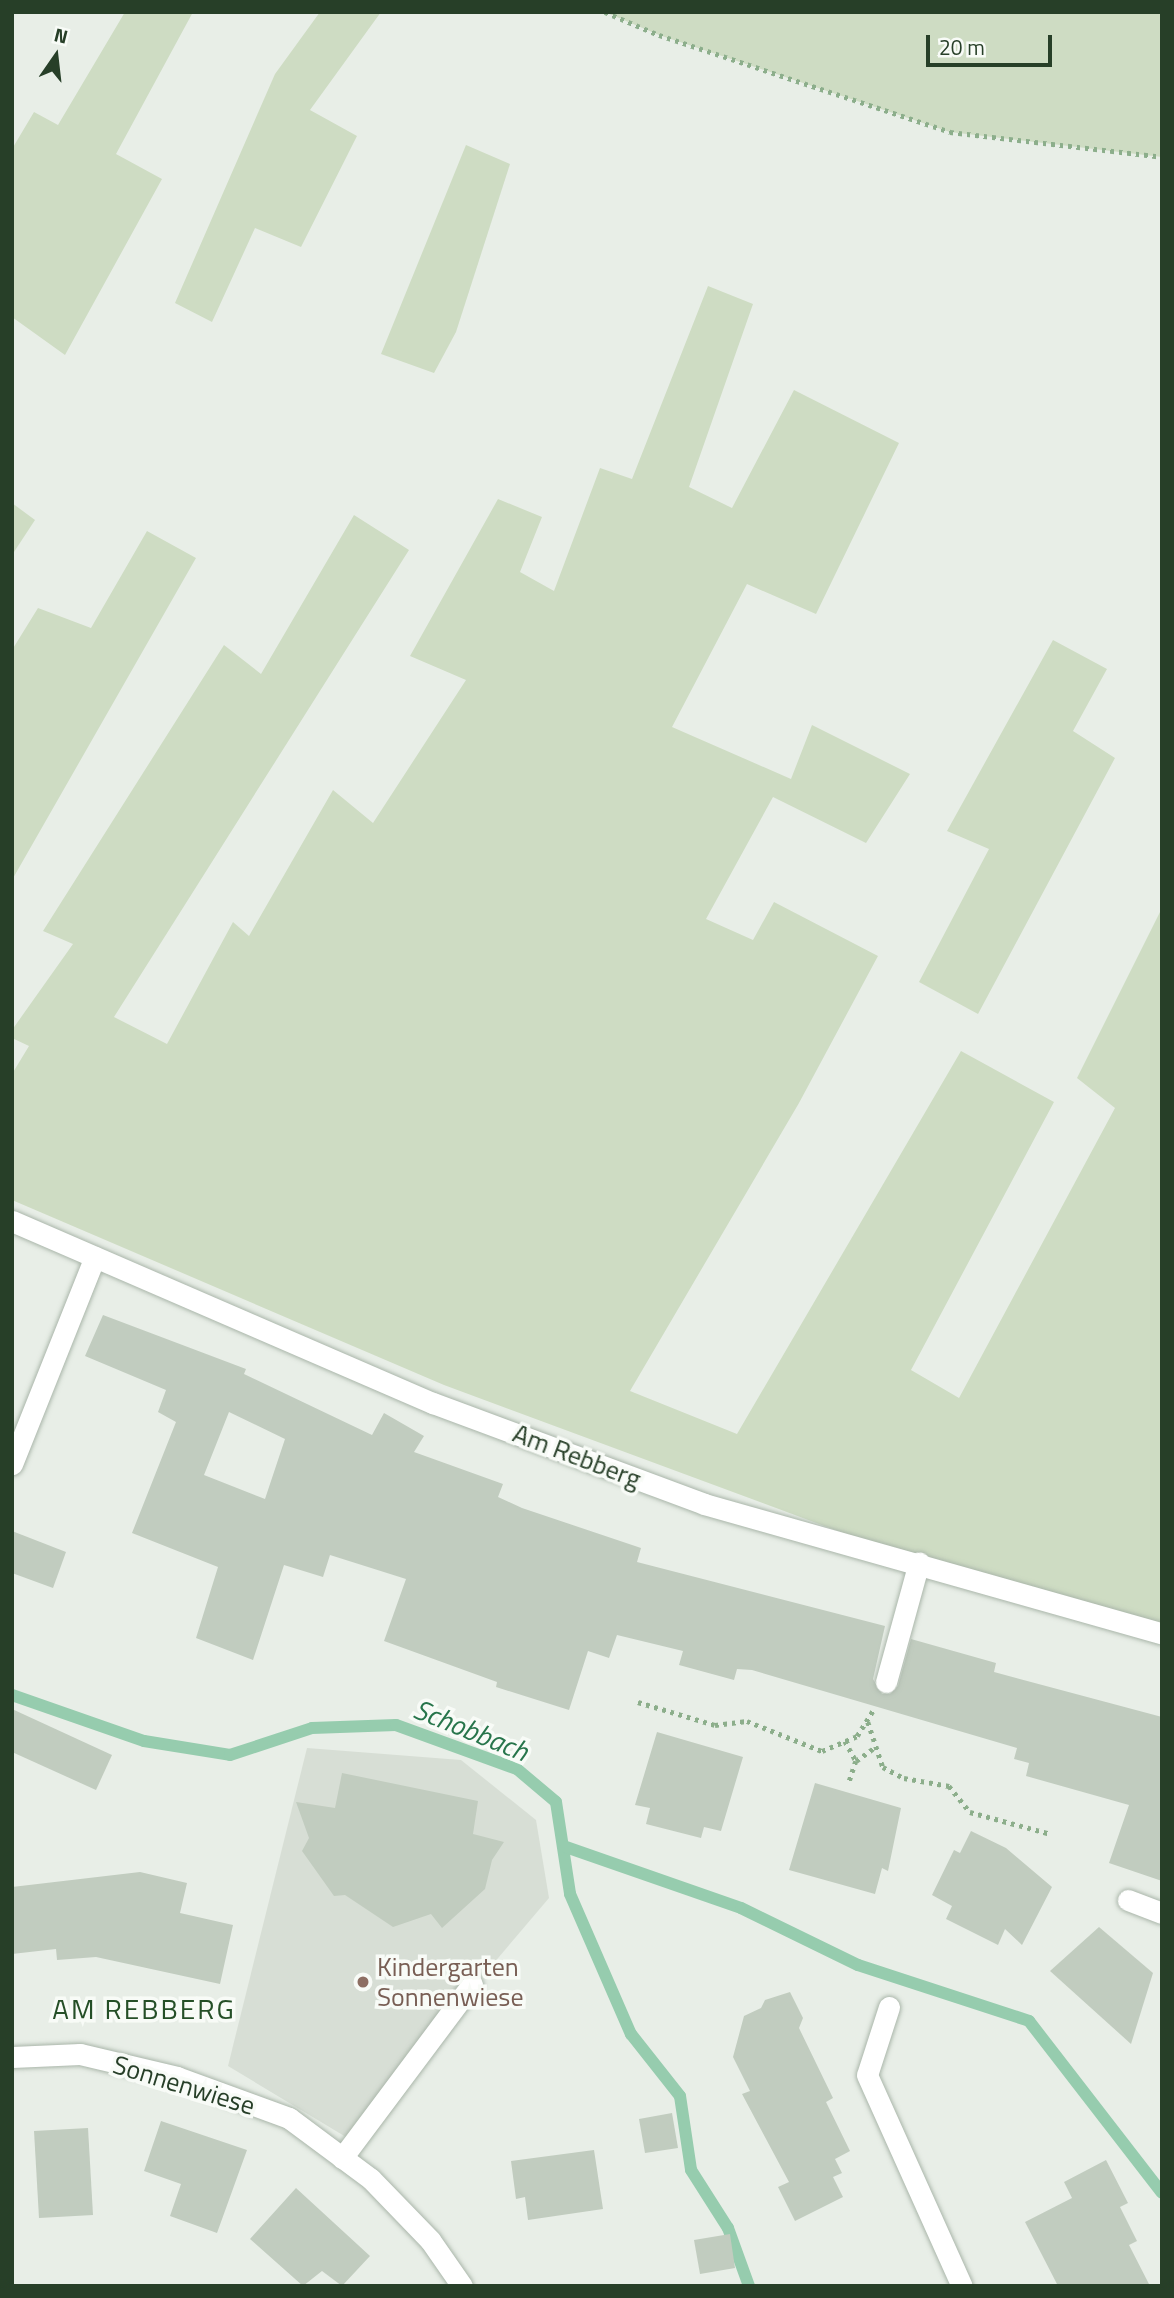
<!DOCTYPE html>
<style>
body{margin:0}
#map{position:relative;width:1174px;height:2298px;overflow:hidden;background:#e8eee7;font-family:"Titillium Web",sans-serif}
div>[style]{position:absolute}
.built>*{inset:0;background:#d7ded5}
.green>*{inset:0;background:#cedcc3}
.stream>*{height:12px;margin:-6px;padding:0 6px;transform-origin:6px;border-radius:6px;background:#96ccae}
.building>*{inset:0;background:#c1ccbf}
.path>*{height:4.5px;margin-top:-2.25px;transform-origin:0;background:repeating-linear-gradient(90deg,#8cae8b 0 3.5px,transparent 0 8.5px)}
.roads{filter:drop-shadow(0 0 2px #aab6aa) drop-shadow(0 0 2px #aab6aa)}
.minor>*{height:21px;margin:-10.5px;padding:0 10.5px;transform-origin:10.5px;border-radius:10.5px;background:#fff}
.dots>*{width:19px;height:19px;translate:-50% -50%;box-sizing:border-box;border:4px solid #f8fbf7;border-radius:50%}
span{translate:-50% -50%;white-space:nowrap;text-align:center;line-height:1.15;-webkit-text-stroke:7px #f8fbf7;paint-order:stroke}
.street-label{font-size:26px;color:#273f28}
.education-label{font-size:26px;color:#785e54}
.left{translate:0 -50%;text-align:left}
.water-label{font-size:28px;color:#27754b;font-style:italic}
.neighbourhood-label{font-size:28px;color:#254f27;letter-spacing:2px}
.frame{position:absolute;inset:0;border:14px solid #273f28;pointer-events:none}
.north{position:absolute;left:21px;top:21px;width:70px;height:70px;-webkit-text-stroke:5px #f8fbf7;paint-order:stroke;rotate:14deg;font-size:19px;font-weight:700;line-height:28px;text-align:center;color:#273f28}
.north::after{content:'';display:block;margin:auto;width:24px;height:32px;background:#273f28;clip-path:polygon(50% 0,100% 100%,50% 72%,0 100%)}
.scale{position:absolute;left:926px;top:35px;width:126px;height:32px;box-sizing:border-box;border:4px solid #273f28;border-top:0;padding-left:9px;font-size:21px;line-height:24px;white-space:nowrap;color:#273f28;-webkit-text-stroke:5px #f8fbf7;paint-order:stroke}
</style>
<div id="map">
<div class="built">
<i style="clip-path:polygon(307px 1748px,461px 1760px,536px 1820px,549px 1898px,346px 2137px,228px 2066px)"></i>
</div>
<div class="green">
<i style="clip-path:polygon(125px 12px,193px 12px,116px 154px,162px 179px,65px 355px,12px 317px,12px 149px,34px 112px,58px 125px)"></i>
<i style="clip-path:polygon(320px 12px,381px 12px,310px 110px,357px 136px,301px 247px,255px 228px,212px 322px,175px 303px,275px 74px)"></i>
<i style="clip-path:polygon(605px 12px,1162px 12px,1162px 157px,950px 132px,659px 35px)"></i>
<i style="clip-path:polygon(466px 145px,510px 164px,456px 332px,434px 373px,381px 354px)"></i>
<i style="clip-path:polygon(708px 286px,753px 304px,689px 487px,732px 508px,794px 390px,899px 443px,816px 614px,747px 584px,672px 727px,791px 779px,812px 725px,910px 774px,866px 843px,773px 797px,706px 919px,753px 940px,774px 902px,878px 956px,799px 1103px,630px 1391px,737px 1434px,961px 1051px,1054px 1102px,911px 1370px,959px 1398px,1115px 1108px,1077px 1078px,1162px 908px,1162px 1635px,981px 1584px,444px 1385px,12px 1200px,12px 1074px,29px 1046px,12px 1038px,12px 1030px,73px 944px,43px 931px,224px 645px,261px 674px,354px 515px,409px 550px,114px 1017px,167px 1044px,233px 922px,249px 936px,333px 790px,373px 823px,466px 680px,410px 656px,498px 499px,542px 517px,520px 572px,554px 591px,600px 468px,632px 479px)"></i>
<i style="clip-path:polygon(12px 503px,35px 520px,12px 555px)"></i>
<i style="clip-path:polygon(147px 531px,196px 558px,12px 880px,12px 650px,38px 608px,91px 628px)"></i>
<i style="clip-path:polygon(1053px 640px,1107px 669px,1073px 731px,1115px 758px,978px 1014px,919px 982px,989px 849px,947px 831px)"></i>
</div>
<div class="stream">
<i style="left:12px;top:1695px;width:140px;rotate:19.2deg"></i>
<i style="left:144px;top:1741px;width:87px;rotate:9.2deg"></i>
<i style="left:230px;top:1755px;width:86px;rotate:-18.2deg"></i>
<i style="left:312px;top:1728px;width:84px;rotate:-2deg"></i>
<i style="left:396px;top:1725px;width:129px;rotate:20deg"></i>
<i style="left:517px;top:1769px;width:51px;rotate:40.2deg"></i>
<i style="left:556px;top:1802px;width:93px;rotate:81.3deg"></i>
<i style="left:570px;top:1894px;width:153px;rotate:66.5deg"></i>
<i style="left:631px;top:2034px;width:79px;rotate:51.7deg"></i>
<i style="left:680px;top:2096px;width:75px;rotate:81.5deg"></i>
<i style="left:691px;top:2170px;width:69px;rotate:57.5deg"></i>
<i style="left:728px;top:2228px;width:62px;rotate:70.1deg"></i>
<i style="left:566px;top:1847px;width:185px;rotate:19.2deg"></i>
<i style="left:741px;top:1908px;width:130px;rotate:26deg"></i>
<i style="left:858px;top:1965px;width:180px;rotate:18.1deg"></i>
<i style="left:1029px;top:2021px;width:217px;rotate:52.3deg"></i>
</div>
<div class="building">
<i style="clip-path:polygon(evenodd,103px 1315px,246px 1369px,244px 1374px,372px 1435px,384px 1413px,424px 1436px,414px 1452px,503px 1484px,498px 1497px,522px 1508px,641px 1548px,637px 1562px,885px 1626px,873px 1679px,882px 1694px,890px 1694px,898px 1686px,911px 1639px,996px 1663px,994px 1672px,1162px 1717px,1162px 1881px,1109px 1863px,1129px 1805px,1026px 1776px,1029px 1763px,1014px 1759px,1017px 1748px,752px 1670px,737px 1669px,734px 1680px,679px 1665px,683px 1651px,617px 1635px,609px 1658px,588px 1651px,569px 1710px,496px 1687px,497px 1682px,384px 1641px,406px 1579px,330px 1555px,323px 1577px,284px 1565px,253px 1660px,196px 1638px,218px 1567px,132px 1533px,176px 1422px,158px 1412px,166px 1390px,85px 1356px,103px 1315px,229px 1412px,285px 1439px,265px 1499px,204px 1475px,229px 1412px)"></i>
<i style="clip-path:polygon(12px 1531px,66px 1552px,53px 1588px,12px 1573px)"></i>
<i style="clip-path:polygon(12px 1709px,112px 1755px,96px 1790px,12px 1752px)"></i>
<i style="clip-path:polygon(657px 1732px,743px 1757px,721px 1831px,704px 1827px,701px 1838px,646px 1824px,650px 1808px,635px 1805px)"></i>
<i style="clip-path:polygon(342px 1773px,478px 1801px,473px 1834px,504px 1842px,492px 1860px,485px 1889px,442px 1928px,431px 1914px,393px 1927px,345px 1895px,334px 1896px,302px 1851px,309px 1838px,296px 1802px,335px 1808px)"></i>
<i style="clip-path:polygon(815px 1783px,901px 1808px,888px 1871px,882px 1868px,875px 1894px,789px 1870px)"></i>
<i style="clip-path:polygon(971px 1831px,1006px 1848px,1052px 1887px,1022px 1945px,1005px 1929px,998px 1945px,946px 1919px,952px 1906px,932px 1895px,954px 1850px,960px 1853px)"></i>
<i style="clip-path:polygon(140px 1872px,187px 1883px,180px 1913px,233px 1925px,220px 1984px,96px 1957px,57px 1960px,56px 1949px,12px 1954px,12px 1887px)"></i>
<i style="clip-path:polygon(1099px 1927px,1153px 1973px,1131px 2044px,1050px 1971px)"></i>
<i style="clip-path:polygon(790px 1992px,803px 2018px,799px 2028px,833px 2098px,826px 2102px,850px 2151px,835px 2159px,842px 2173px,833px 2177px,843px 2197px,795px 2221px,778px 2187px,789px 2182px,742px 2094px,750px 2091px,733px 2057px,744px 2016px,761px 2008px,765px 2000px)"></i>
<i style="clip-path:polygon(672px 2113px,678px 2148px,645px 2153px,639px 2119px)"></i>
<i style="clip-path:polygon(161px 2121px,247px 2150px,217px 2233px,170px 2216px,181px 2184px,144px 2171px)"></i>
<i style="clip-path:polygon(88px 2128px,93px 2215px,39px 2218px,34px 2131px)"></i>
<i style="clip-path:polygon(594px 2150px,603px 2209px,528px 2220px,525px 2197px,516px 2199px,511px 2161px)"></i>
<i style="clip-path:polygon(1106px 2160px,1128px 2203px,1120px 2207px,1137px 2241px,1129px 2245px,1150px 2286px,1058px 2286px,1025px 2222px,1072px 2198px,1064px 2182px)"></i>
<i style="clip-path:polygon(296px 2188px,370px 2256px,342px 2286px,322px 2271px,303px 2286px,250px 2239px)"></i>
<i style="clip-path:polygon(730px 2234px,735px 2268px,700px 2274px,694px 2240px)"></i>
</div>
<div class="path">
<i style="left:605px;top:12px;width:59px;rotate:23.1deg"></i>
<i style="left:659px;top:35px;width:307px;rotate:18.4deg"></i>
<i style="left:950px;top:132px;width:213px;rotate:6.7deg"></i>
<i style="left:638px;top:1702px;width:80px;rotate:16.6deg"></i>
<i style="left:715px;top:1725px;width:32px;rotate:-7deg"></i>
<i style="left:747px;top:1721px;width:81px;rotate:21.8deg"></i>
<i style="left:822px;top:1751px;width:38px;rotate:-23deg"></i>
<i style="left:857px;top:1736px;width:31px;rotate:-58deg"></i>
<i style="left:868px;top:1722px;width:47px;rotate:71.6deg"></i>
<i style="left:883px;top:1767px;width:24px;rotate:28deg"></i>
<i style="left:904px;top:1778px;width:46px;rotate:10.1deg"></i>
<i style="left:949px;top:1786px;width:33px;rotate:51deg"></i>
<i style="left:970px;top:1812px;width:84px;rotate:15.2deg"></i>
<i style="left:845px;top:1741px;width:23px;rotate:61deg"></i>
<i style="left:856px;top:1761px;width:23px;rotate:108deg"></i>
<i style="left:856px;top:1761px;width:22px;rotate:-36deg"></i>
</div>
<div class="roads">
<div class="minor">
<i style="left:12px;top:1221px;width:459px;rotate:23.4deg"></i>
<i style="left:433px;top:1403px;width:289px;rotate:20.4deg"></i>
<i style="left:704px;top:1504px;width:476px;rotate:15.8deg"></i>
<i style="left:12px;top:1464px;width:223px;rotate:-68.2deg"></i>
<i style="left:886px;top:1682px;width:124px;rotate:-74.6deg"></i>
<i style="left:1128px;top:1900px;width:36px;rotate:21deg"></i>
<i style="left:889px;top:2007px;width:71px;rotate:107.9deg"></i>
<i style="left:867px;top:2075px;width:231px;rotate:65.8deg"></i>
<i style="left:12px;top:2057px;width:68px;rotate:-2.5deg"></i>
<i style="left:80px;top:2054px;width:100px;rotate:13.3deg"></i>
<i style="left:177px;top:2077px;width:119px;rotate:20.1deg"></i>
<i style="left:289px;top:2118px;width:102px;rotate:36.6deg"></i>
<i style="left:371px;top:2179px;width:85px;rotate:46deg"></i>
<i style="left:430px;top:2240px;width:56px;rotate:55.2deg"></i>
<i style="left:342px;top:2158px;width:217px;rotate:-53.2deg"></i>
</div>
</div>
<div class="dots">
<i style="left:363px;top:1982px;background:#8d6e63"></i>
</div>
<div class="street-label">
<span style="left:577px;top:1456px;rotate:21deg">Am Rebberg</span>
<span style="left:184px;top:2085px;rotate:17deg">Sonnenwiese</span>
</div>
<div class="education-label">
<span class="left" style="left:377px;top:1982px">Kindergarten<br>Sonnenwiese</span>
</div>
<div class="water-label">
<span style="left:471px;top:1730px;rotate:22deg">Schobbach</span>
</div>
<div class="neighbourhood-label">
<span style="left:144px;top:2009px">AM REBBERG</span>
</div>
<div class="frame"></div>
<div class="north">N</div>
<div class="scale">20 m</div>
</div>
